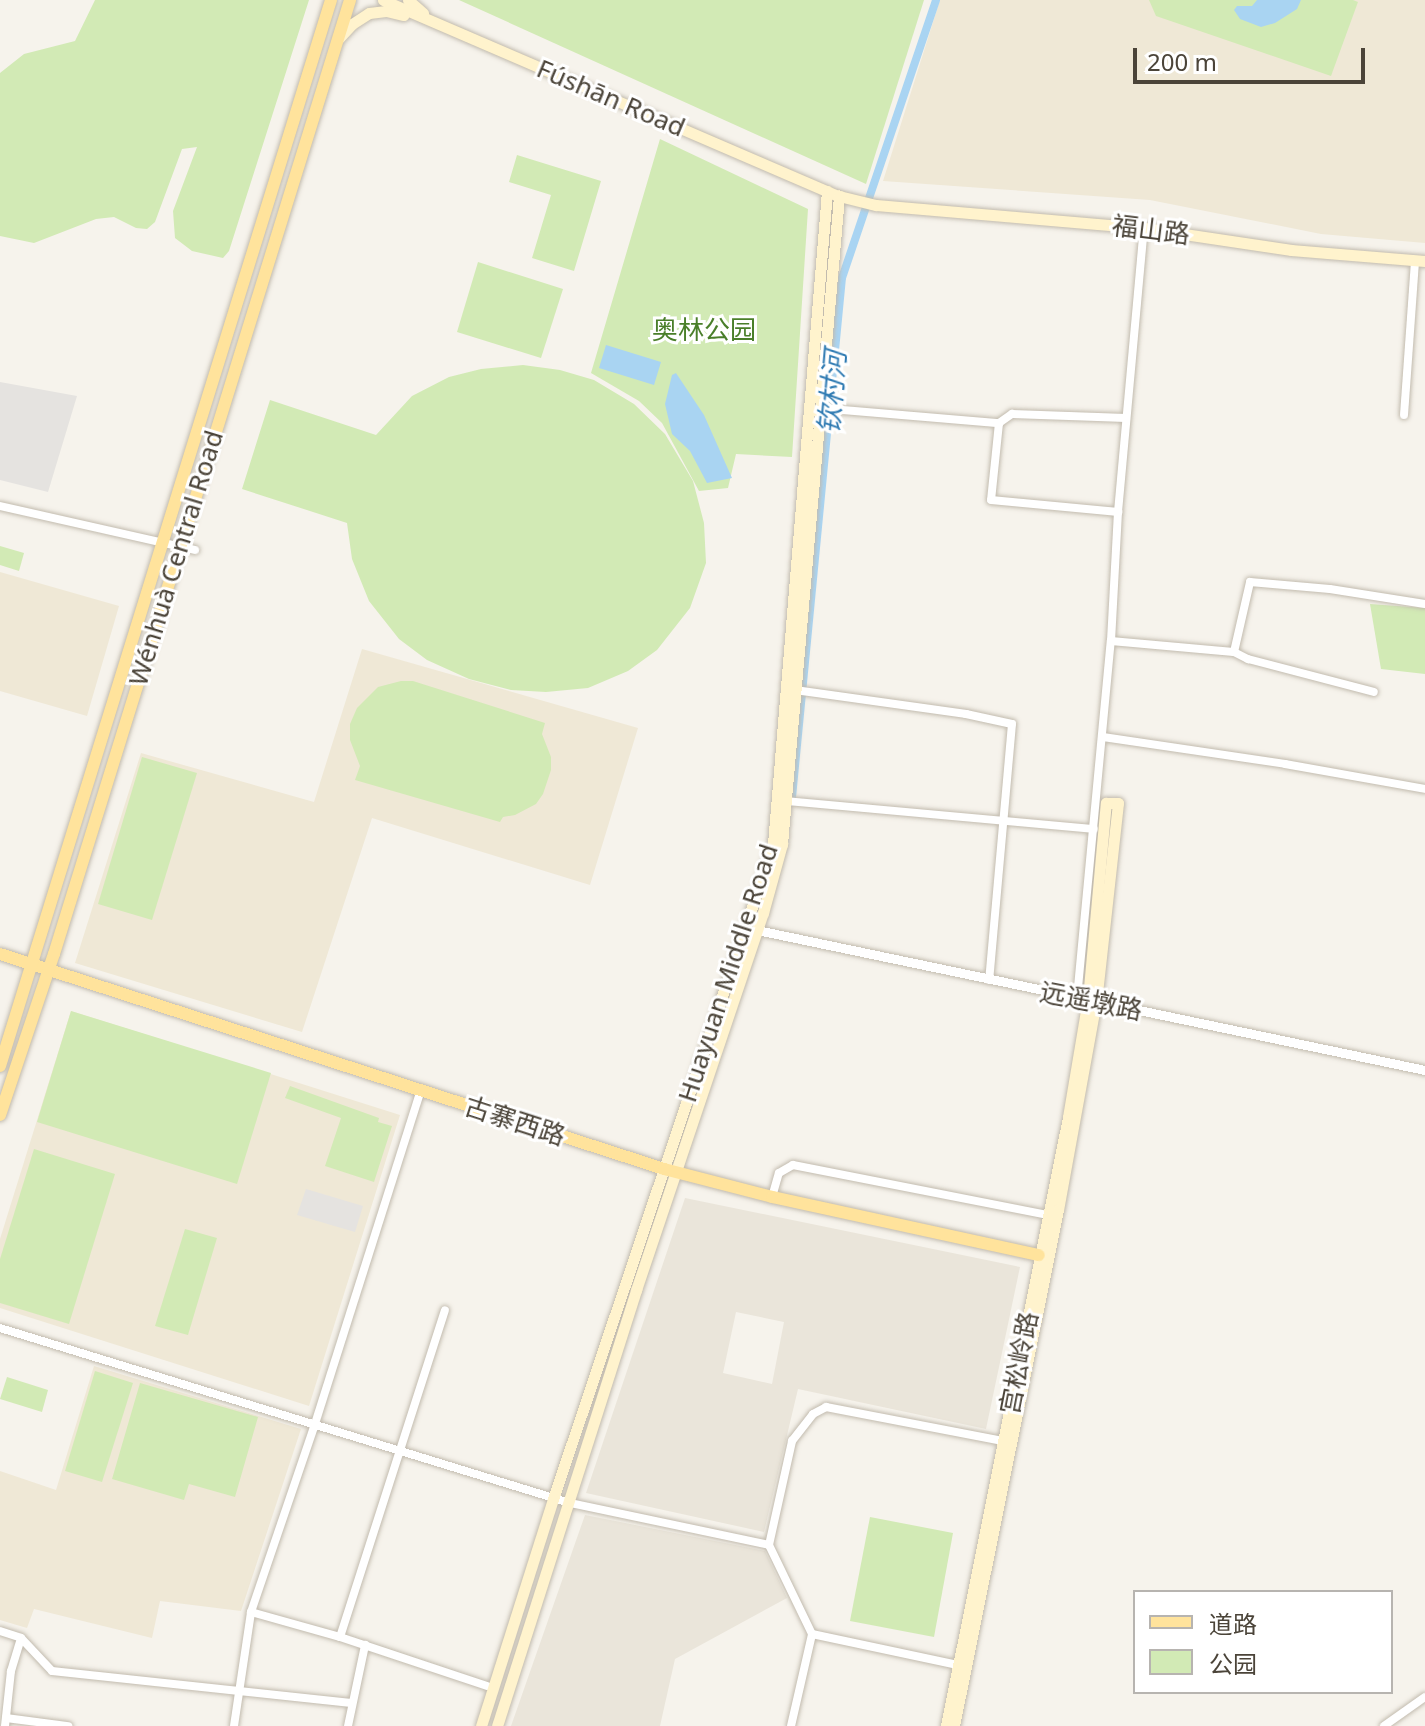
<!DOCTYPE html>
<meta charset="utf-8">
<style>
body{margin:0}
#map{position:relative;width:1425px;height:1726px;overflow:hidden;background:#f6f3ec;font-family:"Noto Sans","Noto Sans SC",sans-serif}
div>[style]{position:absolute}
.residential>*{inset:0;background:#eae5da}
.education>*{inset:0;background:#efe8d6}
.green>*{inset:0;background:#d2eab5}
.parking>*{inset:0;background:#e5e3e0}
.water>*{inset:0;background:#a9d4f2}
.canal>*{height:8px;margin:-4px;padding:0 4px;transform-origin:4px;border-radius:4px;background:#a9d4f2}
.roads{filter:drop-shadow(0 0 2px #c2bbae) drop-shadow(0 0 2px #c2bbae)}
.minor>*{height:8px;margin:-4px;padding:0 4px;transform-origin:4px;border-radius:4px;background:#fff}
.tertiary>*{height:9px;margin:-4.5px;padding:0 4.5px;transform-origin:4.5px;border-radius:4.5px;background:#fff}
.secondary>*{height:11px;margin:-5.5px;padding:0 5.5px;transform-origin:5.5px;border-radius:5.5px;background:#fff3cd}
.primary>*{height:12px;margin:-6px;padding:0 6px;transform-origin:6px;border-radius:6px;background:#ffe39c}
span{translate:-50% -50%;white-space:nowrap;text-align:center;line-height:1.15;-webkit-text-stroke:6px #fff;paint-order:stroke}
.street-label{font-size:26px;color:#4b4439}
.park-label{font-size:26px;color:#4a7f2a}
.water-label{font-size:28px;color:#2e7ab2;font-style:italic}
.legend{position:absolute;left:1133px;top:1590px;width:260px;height:104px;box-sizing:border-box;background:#fff;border:2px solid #b7b4b0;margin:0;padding:10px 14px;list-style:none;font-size:24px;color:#4b4439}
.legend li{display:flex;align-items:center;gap:16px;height:40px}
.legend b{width:40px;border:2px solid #b7b4b0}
.scale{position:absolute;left:1133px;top:48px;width:232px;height:36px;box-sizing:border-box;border:4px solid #4b4439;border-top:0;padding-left:10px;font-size:24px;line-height:28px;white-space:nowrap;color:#4b4439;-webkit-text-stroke:6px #fff;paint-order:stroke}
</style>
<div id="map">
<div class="residential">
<i style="clip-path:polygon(evenodd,685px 1198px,1020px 1267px,986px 1429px,798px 1389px,764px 1532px,586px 1493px,685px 1198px,736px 1312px,784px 1322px,772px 1384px,723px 1373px,736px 1312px)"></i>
<i style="clip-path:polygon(585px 1515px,765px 1551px,787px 1598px,675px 1659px,660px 1726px,511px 1726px)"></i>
</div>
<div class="education">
<i style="clip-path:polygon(940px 0,1425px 0,1425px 243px,1321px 234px,1150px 200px,883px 181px)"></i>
<i style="clip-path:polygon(0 572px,119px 606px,87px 716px,0 691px)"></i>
<i style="clip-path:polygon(362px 649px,638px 728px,590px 885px,372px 818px,302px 1032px,75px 963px,141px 753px,314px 802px)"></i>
<i style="clip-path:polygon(71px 1011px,400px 1115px,309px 1406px,0 1308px,0 1239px)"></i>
<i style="clip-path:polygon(94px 1366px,301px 1429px,241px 1611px,160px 1601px,152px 1638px,34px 1609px,27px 1628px,0 1620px,0 1471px,56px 1490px)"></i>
</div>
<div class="green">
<i style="clip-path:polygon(95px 0,309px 0,229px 251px,223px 258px,192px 251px,175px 238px,173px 211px,197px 147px,182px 149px,155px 222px,147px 229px,136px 228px,114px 217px,96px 219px,34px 243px,0 236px,0 73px,24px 54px,75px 41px)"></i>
<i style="clip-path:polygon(459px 0,924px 0,866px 184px)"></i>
<i style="clip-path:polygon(1149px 0,1353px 0,1358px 2px,1331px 76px,1156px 16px)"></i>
<i style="clip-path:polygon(660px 139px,808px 209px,792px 457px,736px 454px,728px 488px,699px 491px,662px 423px,639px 401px,591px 373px)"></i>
<i style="clip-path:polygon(517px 155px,601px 181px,574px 271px,532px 258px,551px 195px,509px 182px)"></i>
<i style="clip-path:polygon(478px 262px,563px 289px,541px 358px,457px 332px)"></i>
<i style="clip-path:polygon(523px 365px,560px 370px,594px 380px,634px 404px,665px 434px,693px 481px,704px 523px,706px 563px,690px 608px,657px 650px,628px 671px,588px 688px,546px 692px,511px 690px,469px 679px,427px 660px,399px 639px,369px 601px,352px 559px,347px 523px,242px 489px,270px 400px,376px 435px,412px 396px,449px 377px,481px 369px)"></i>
<i style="clip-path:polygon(0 546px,24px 553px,19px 571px,0 565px)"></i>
<i style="clip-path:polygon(1370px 604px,1425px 608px,1425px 674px,1381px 669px)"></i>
<i style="clip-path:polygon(401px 681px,413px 681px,545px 723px,542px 734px,551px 757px,551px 770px,543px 794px,536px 804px,515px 815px,503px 817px,500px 822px,355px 780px,360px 766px,350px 740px,350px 724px,357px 708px,378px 687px)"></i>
<i style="clip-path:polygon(142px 757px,197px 773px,152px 920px,98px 904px)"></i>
<i style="clip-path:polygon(71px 1011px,271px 1073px,237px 1184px,37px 1122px)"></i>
<i style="clip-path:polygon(290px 1086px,379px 1118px,378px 1122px,392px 1126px,374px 1182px,325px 1166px,341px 1118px,285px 1098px)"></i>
<i style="clip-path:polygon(34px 1149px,115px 1174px,69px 1324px,0 1303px,0 1259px)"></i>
<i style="clip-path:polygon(185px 1229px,217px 1238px,188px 1335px,155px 1326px)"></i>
<i style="clip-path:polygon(95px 1371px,133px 1383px,102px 1482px,65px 1471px)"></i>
<i style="clip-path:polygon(7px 1377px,48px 1390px,42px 1412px,0 1399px)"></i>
<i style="clip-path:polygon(140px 1383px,258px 1417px,235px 1497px,189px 1484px,184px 1500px,112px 1479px)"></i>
<i style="clip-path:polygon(870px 1517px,953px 1533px,934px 1637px,850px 1621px)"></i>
</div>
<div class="parking">
<i style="clip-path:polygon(0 382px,77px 396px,48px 492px,0 480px)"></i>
<i style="clip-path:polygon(306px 1189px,363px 1206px,355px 1232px,297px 1215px)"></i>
</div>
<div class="water">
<i style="clip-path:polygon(1257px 0,1301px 0,1297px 9px,1275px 23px,1261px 27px,1240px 19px,1234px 10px,1237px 6px,1252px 6px)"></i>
<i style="clip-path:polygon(606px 345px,661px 362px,654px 385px,599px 368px)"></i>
<i style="clip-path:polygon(676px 373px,704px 415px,732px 478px,707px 483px,690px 451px,672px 434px,665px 404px,672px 375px)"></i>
</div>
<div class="canal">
<i style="left:792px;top:797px;width:521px;rotate:-84.5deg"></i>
<i style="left:842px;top:278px;width:293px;rotate:-71.3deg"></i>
</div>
<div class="roads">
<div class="minor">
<i style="left:819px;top:408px;width:181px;rotate:4.8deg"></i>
<i style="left:999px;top:423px;width:16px;rotate:-35deg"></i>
<i style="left:1012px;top:414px;width:114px;rotate:2deg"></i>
<i style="left:1404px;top:415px;width:155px;rotate:-85.9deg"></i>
<i style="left:999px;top:423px;width:77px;rotate:95.9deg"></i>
<i style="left:991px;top:500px;width:128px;rotate:5.4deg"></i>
<i style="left:0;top:506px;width:200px;rotate:12.7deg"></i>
<i style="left:1111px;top:641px;width:123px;rotate:5.1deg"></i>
<i style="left:1234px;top:652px;width:16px;rotate:27deg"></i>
<i style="left:1248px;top:659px;width:130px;rotate:14.7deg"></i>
<i style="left:1234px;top:652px;width:72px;rotate:-77.1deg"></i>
<i style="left:1250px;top:582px;width:80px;rotate:5deg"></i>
<i style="left:1330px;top:589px;width:96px;rotate:9deg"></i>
<i style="left:795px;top:690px;width:173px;rotate:8deg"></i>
<i style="left:966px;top:714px;width:47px;rotate:12.3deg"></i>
<i style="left:1012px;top:724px;width:257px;rotate:95.1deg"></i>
<i style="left:1103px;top:737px;width:184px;rotate:8.4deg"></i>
<i style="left:1285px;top:764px;width:142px;rotate:10.1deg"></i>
<i style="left:786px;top:801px;width:309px;rotate:5.2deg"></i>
<i style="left:1077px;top:998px;width:359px;rotate:-84.6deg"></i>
<i style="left:1111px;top:641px;width:129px;rotate:-86.9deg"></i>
<i style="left:1118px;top:512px;width:285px;rotate:-84.8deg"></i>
<i style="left:772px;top:1197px;width:25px;rotate:-74deg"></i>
<i style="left:779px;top:1173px;width:16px;rotate:-30deg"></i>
<i style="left:793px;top:1165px;width:259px;rotate:11.1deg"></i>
<i style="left:0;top:1328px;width:596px;rotate:17.07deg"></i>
<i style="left:570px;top:1503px;width:203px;rotate:11.9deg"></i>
<i style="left:769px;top:1545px;width:99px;rotate:64.2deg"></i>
<i style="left:812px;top:1634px;width:149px;rotate:12deg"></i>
<i style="left:769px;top:1545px;width:107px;rotate:-77.5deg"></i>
<i style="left:792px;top:1441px;width:34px;rotate:-52deg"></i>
<i style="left:813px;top:1414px;width:15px;rotate:-28deg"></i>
<i style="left:826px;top:1407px;width:180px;rotate:10.9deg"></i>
<i style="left:251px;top:1612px;width:92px;rotate:15.7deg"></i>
<i style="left:340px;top:1637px;width:155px;rotate:18.4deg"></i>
<i style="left:0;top:1631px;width:22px;rotate:18deg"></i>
<i style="left:21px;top:1638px;width:45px;rotate:46.8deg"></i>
<i style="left:52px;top:1671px;width:301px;rotate:6.1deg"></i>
<i style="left:340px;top:1637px;width:343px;rotate:-72.2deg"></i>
<i style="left:6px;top:1718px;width:63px;rotate:7.4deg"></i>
<i style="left:5px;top:1726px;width:55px;rotate:-83.8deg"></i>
<i style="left:11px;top:1671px;width:34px;rotate:-73deg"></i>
<i style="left:234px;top:1726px;width:115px;rotate:-81.5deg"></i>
<i style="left:251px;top:1612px;width:195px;rotate:-71.2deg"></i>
<i style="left:314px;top:1427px;width:354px;rotate:-72.4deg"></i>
<i style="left:348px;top:1726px;width:83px;rotate:-78.1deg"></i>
<i style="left:791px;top:1726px;width:94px;rotate:-77.1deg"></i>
<i style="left:1384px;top:1726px;width:50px;rotate:-35.3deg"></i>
</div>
<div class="tertiary">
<i style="left:757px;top:930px;width:683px;rotate:11.84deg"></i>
</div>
<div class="secondary">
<i style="left:383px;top:0;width:496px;rotate:23.3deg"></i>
<i style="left:839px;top:196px;width:38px;rotate:14deg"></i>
<i style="left:876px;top:205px;width:269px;rotate:4.9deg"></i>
<i style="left:1144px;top:228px;width:149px;rotate:8.5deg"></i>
<i style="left:1291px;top:250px;width:134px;rotate:4.7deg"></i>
<i style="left:408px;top:0;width:20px;rotate:41deg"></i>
<i style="left:339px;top:38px;width:19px;rotate:-47deg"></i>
<i style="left:352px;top:24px;width:20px;rotate:-33deg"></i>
<i style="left:369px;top:13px;width:17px;rotate:-7deg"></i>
<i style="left:386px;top:11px;width:18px;rotate:13deg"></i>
<i style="left:481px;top:1726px;width:238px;rotate:-72.4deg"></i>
<i style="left:553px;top:1499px;width:691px;rotate:-71.43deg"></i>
<i style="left:773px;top:844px;width:655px;rotate:-85.27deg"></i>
<i style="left:497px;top:1726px;width:458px;rotate:-72.3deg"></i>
<i style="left:636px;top:1290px;width:398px;rotate:-71.4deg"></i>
<i style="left:763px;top:913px;width:72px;rotate:-74.6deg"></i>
<i style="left:782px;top:844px;width:651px;rotate:-84.97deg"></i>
<i style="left:946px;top:1726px;width:621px;rotate:-78.67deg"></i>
<i style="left:1068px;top:1117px;width:120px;rotate:-80.4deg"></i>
<i style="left:1088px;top:999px;width:197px;rotate:-84.8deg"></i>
<i style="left:1106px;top:803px;width:12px"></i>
<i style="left:1118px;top:803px;width:199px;rotate:96.3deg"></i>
<i style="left:1096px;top:1001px;width:212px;rotate:100.3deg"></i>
<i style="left:1058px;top:1210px;width:526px;rotate:101.4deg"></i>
</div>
<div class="primary">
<i style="left:0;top:954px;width:698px;rotate:17.94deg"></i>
<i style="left:664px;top:1169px;width:112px;rotate:14.5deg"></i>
<i style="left:772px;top:1197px;width:273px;rotate:12.3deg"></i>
<i style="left:0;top:1066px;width:1116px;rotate:-72.75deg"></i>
<i style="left:0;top:1115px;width:170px;rotate:-71.5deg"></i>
<i style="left:54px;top:954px;width:999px;rotate:-72.76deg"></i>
</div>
</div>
<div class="street-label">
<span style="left:611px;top:98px;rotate:23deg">Fúshān Road</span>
<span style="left:1151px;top:230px;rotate:7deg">福山路</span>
<span style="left:176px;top:558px;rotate:-73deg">Wénhuà Central Road</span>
<span style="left:728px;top:973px;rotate:-72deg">Huayuan Middle Road</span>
<span style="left:1091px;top:1001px;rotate:11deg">远遥墩路</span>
<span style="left:515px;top:1121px;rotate:18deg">古寨西路</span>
<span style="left:1019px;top:1363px;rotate:-79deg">宫松岭路</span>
</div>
<div class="park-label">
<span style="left:704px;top:330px">奥林公园</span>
</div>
<div class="water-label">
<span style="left:831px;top:392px;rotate:-85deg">钦村河</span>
</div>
<ul class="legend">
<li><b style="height:10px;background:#ffe39c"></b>道路</li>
<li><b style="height:22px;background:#d2eab5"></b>公园</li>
</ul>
<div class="scale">200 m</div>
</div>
